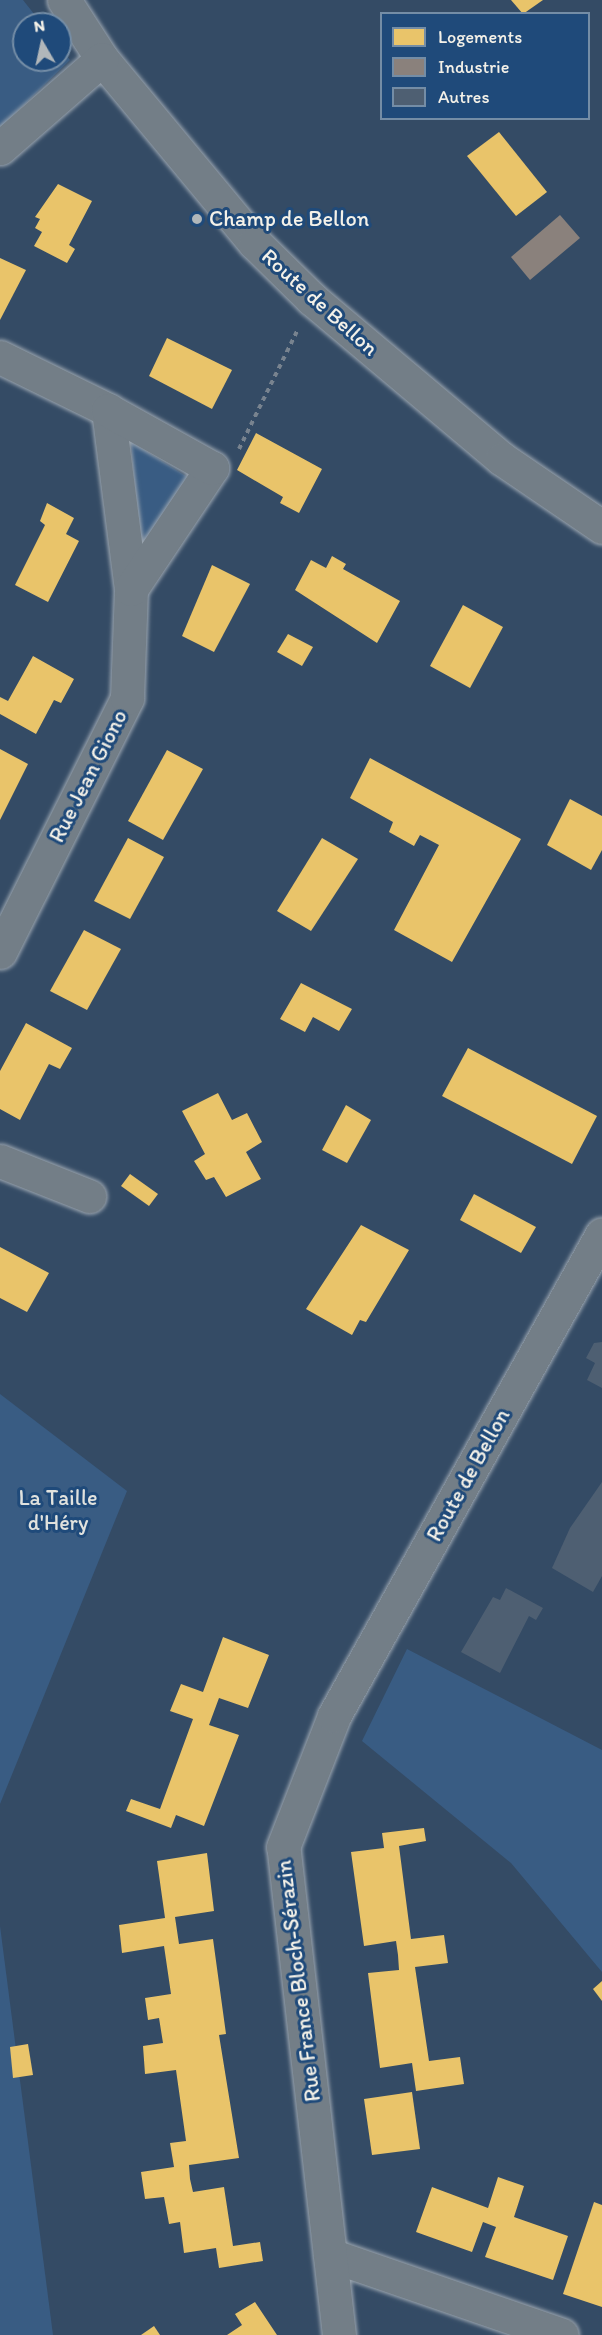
<!DOCTYPE html>
<meta charset="utf-8">
<style>
body{margin:0}
#map{position:relative;width:602px;height:2335px;overflow:hidden;background:#344b65;font-family:Itim,sans-serif}
div>[style]{position:absolute}
.green>*{inset:0;background:#395c83}
.homes>*{inset:0;background:#e9c46a}
.industry>*{inset:0;background:#8a817c}
.building>*{inset:0;background:#4e5f72}
.path>*{height:4px;margin-top:-2px;transform-origin:0;background:repeating-linear-gradient(90deg,#78838f 0 4.5px,transparent 0 9px)}
.roads{filter:drop-shadow(0 0 2px #9ba5af) drop-shadow(0 0 2px #9ba5af)}
.minor>*{height:33px;margin:-16.5px;padding:0 16.5px;transform-origin:16.5px;border-radius:16.5px;background:#737e87}
.dots>*{width:16px;height:16px;translate:-50% -50%;box-sizing:border-box;border:3px solid #1f4a7a;border-radius:50%}
span{translate:-50% -50%;white-space:nowrap;text-align:center;line-height:1.15;-webkit-text-stroke:6px #1f4a7a;paint-order:stroke}
.poi-label{font-size:22px;color:#f4f1e8}
.left{translate:0 -50%;text-align:left}
.street-label{font-size:22px;color:#f4f1e8}
.park-label{font-size:22px;color:#e1e2de}
.legend{position:absolute;left:380px;top:12px;width:210px;height:108px;box-sizing:border-box;background:#1f4a7a;border:2px solid #748da6;margin:0;padding:8px 10px;list-style:none;font-size:18px;color:#f4f1e8}
.legend li{display:flex;align-items:center;gap:12px;height:30px}
.legend b{width:30px;border:2px solid #748da6}
.north{position:absolute;left:12px;top:12px;width:60px;height:60px;box-sizing:border-box;background:#1f4a7a;border:2px solid #748da6;border-radius:50%;rotate:351deg;font-size:16px;font-weight:700;line-height:24px;text-align:center;color:#f4f1e8}
.north::after{content:'';display:block;margin:auto;width:21px;height:27px;background:#b1b7ba;clip-path:polygon(50% 0,100% 100%,50% 72%,0 100%)}
</style>
<div id="map">
<div class="green">
<i style="clip-path:polygon(0 0,23px 0,42px 24px,24px 24px,24px 60px,60px 60px,60px 47px,70px 60px,0 128px)"></i>
<i style="clip-path:polygon(131px 442px,189px 478px,141px 557px)"></i>
<i style="clip-path:polygon(0 1394px,127px 1491px,0 1804px)"></i>
<i style="clip-path:polygon(407px 1649px,602px 1750px,602px 1972px,511px 1863px,362px 1741px)"></i>
<i style="clip-path:polygon(0 1926px,53px 2335px,0 2335px)"></i>
</div>
<div class="homes">
<i style="clip-path:polygon(511px 0,543px 0,523px 14px)"></i>
<i style="clip-path:polygon(499px 132px,547px 192px,516px 216px,467px 156px)"></i>
<i style="clip-path:polygon(58px 184px,92px 201px,69px 245px,75px 249px,67px 263px,34px 246px,42px 232px,35px 228px,40px 219px,35px 217px)"></i>
<i style="clip-path:polygon(0 258px,26px 270px,0 320px)"></i>
<i style="clip-path:polygon(167px 338px,232px 370px,212px 409px,149px 376px)"></i>
<i style="clip-path:polygon(256px 433px,322px 469px,299px 513px,280px 503px,283px 497px,237px 470px)"></i>
<i style="clip-path:polygon(47px 503px,74px 518px,66px 534px,79px 541px,48px 602px,15px 585px,45px 525px,40px 521px)"></i>
<i style="clip-path:polygon(332px 556px,346px 564px,343px 569px,400px 601px,377px 643px,295px 590px,311px 560px,326px 568px)"></i>
<i style="clip-path:polygon(212px 565px,250px 584px,214px 652px,182px 636px)"></i>
<i style="clip-path:polygon(463px 605px,503px 627px,470px 688px,430px 666px)"></i>
<i style="clip-path:polygon(288px 634px,313px 647px,302px 666px,277px 652px)"></i>
<i style="clip-path:polygon(33px 656px,74px 679px,61px 703px,54px 700px,36px 734px,0 714px,0 697px,8px 701px)"></i>
<i style="clip-path:polygon(0 749px,28px 764px,0 820px)"></i>
<i style="clip-path:polygon(167px 750px,203px 769px,163px 840px,128px 821px)"></i>
<i style="clip-path:polygon(370px 758px,521px 839px,452px 962px,394px 930px,439px 845px,420px 835px,414px 846px,389px 832px,393px 822px,350px 798px)"></i>
<i style="clip-path:polygon(570px 799px,602px 816px,602px 850px,591px 870px,547px 845px)"></i>
<i style="clip-path:polygon(128px 838px,164px 857px,130px 919px,94px 901px)"></i>
<i style="clip-path:polygon(322px 838px,358px 859px,311px 931px,277px 911px)"></i>
<i style="clip-path:polygon(84px 930px,121px 949px,87px 1010px,50px 991px)"></i>
<i style="clip-path:polygon(301px 983px,352px 1009px,339px 1031px,313px 1017px,305px 1032px,280px 1019px)"></i>
<i style="clip-path:polygon(26px 1023px,72px 1048px,60px 1069px,49px 1064px,20px 1120px,0 1109px,0 1071px)"></i>
<i style="clip-path:polygon(468px 1048px,597px 1116px,572px 1164px,442px 1096px)"></i>
<i style="clip-path:polygon(218px 1093px,232px 1120px,247px 1113px,262px 1142px,246px 1152px,261px 1179px,226px 1197px,214px 1177px,206px 1180px,194px 1161px,205px 1154px,182px 1111px)"></i>
<i style="clip-path:polygon(346px 1105px,371px 1120px,347px 1163px,322px 1150px)"></i>
<i style="clip-path:polygon(130px 1174px,158px 1194px,149px 1206px,121px 1186px)"></i>
<i style="clip-path:polygon(474px 1194px,536px 1227px,521px 1253px,460px 1220px)"></i>
<i style="clip-path:polygon(361px 1225px,409px 1250px,366px 1322px,360px 1320px,352px 1335px,306px 1309px)"></i>
<i style="clip-path:polygon(0 1247px,49px 1273px,27px 1312px,0 1298px)"></i>
<i style="clip-path:polygon(223px 1637px,269px 1655px,248px 1708px,219px 1698px,209px 1725px,239px 1735px,204px 1826px,176px 1815px,171px 1828px,126px 1811px,131px 1799px,160px 1809px,193px 1719px,170px 1711px,181px 1684px,203px 1692px)"></i>
<i style="clip-path:polygon(424px 1828px,426px 1841px,399px 1846px,411px 1939px,444px 1935px,448px 1963px,415px 1967px,429px 2061px,460px 2057px,464px 2084px,416px 2091px,412px 2063px,380px 2068px,368px 1973px,399px 1970px,398px 1955px,396px 1941px,364px 1946px,351px 1852px,384px 1848px,382px 1833px)"></i>
<i style="clip-path:polygon(207px 1853px,214px 1911px,175px 1917px,179px 1944px,213px 1939px,226px 2034px,219px 2035px,239px 2158px,189px 2165px,190px 2179px,193px 2192px,224px 2187px,233px 2246px,260px 2242px,263px 2261px,219px 2268px,216px 2248px,184px 2253px,180px 2222px,169px 2224px,164px 2197px,145px 2199px,141px 2172px,174px 2167px,170px 2143px,186px 2141px,176px 2070px,145px 2074px,143px 2046px,163px 2043px,159px 2018px,148px 2020px,145px 1998px,171px 1994px,164px 1946px,122px 1953px,119px 1925px,165px 1918px,157px 1861px)"></i>
<i style="clip-path:polygon(602px 1981px,602px 2001px,593px 1989px)"></i>
<i style="clip-path:polygon(28px 2044px,33px 2075px,13px 2078px,10px 2047px)"></i>
<i style="clip-path:polygon(412px 2092px,420px 2149px,372px 2155px,364px 2099px)"></i>
<i style="clip-path:polygon(498px 2177px,524px 2186px,514px 2217px,568px 2236px,553px 2280px,485px 2257px,496px 2227px,483px 2222px,472px 2252px,416px 2232px,432px 2187px,488px 2208px)"></i>
<i style="clip-path:polygon(594px 2202px,602px 2205px,602px 2307px,563px 2294px)"></i>
<i style="clip-path:polygon(255px 2302px,277px 2335px,227px 2335px,242px 2325px,235px 2314px)"></i>
<i style="clip-path:polygon(154px 2326px,160px 2335px,141px 2335px)"></i>
</div>
<div class="industry">
<i style="clip-path:polygon(560px 215px,580px 238px,530px 280px,511px 257px)"></i>
</div>
<div class="building">
<i style="clip-path:polygon(602px 1342px,602px 1388px,587px 1380px,595px 1363px,586px 1358px,594px 1343px)"></i>
<i style="clip-path:polygon(602px 1482px,602px 1576px,593px 1592px,552px 1568px,570px 1528px)"></i>
<i style="clip-path:polygon(506px 1588px,543px 1608px,536px 1620px,529px 1616px,500px 1673px,461px 1652px,493px 1597px,500px 1600px)"></i>
</div>
<div class="path">
<i style="left:239px;top:449px;width:134px;rotate:-63.8deg"></i>
</div>
<div class="roads">
<div class="minor">
<i style="left:64px;top:0;width:70px;rotate:57.2deg"></i>
<i style="left:102px;top:59px;width:239px;rotate:50.3deg"></i>
<i style="left:255px;top:243px;width:80px;rotate:44.5deg"></i>
<i style="left:312px;top:299px;width:248px;rotate:40.1deg"></i>
<i style="left:502px;top:459px;width:121px;rotate:34.2deg"></i>
<i style="left:0;top:148px;width:135px;rotate:-41.1deg"></i>
<i style="left:0;top:357px;width:120px;rotate:26.1deg"></i>
<i style="left:108px;top:410px;width:180px;rotate:82.7deg"></i>
<i style="left:0;top:952px;width:284px;rotate:-63.4deg"></i>
<i style="left:127px;top:698px;width:109px;rotate:-87.9deg"></i>
<i style="left:131px;top:589px;width:146px;rotate:-56.2deg"></i>
<i style="left:212px;top:468px;width:119px;rotate:-150.9deg"></i>
<i style="left:0;top:1161px;width:96px;rotate:21.5deg"></i>
<i style="left:330px;top:2255px;width:245px;rotate:19deg"></i>
<i style="left:339px;top:2335px;width:491px;rotate:-96.5deg"></i>
<i style="left:283px;top:1847px;width:141px;rotate:-68.7deg"></i>
<i style="left:334px;top:1716px;width:551px;rotate:-60.93deg"></i>
</div>
</div>
<div class="dots">
<i style="left:197px;top:219px;background:#b1b7ba"></i>
</div>
<div class="poi-label">
<span class="left" style="left:209px;top:219px">Champ de Bellon</span>
</div>
<div class="street-label">
<span style="left:320px;top:302px;rotate:42deg">Route de Bellon</span>
<span style="left:88px;top:776px;rotate:-63deg">Rue Jean Giono</span>
<span style="left:468px;top:1475px;rotate:-61deg">Route de Bellon</span>
<span style="left:298px;top:1981px;rotate:-97deg">Rue France Bloch-Sérazin</span>
</div>
<div class="park-label">
<span style="left:58px;top:1510px">La Taille<br>d'Héry</span>
</div>
<ul class="legend">
<li><b style="height:16px;background:#e9c46a"></b>Logements</li>
<li><b style="height:16px;background:#8a817c"></b>Industrie</li>
<li><b style="height:16px;background:#4e5f72"></b>Autres</li>
</ul>
<div class="north">N</div>
</div>
